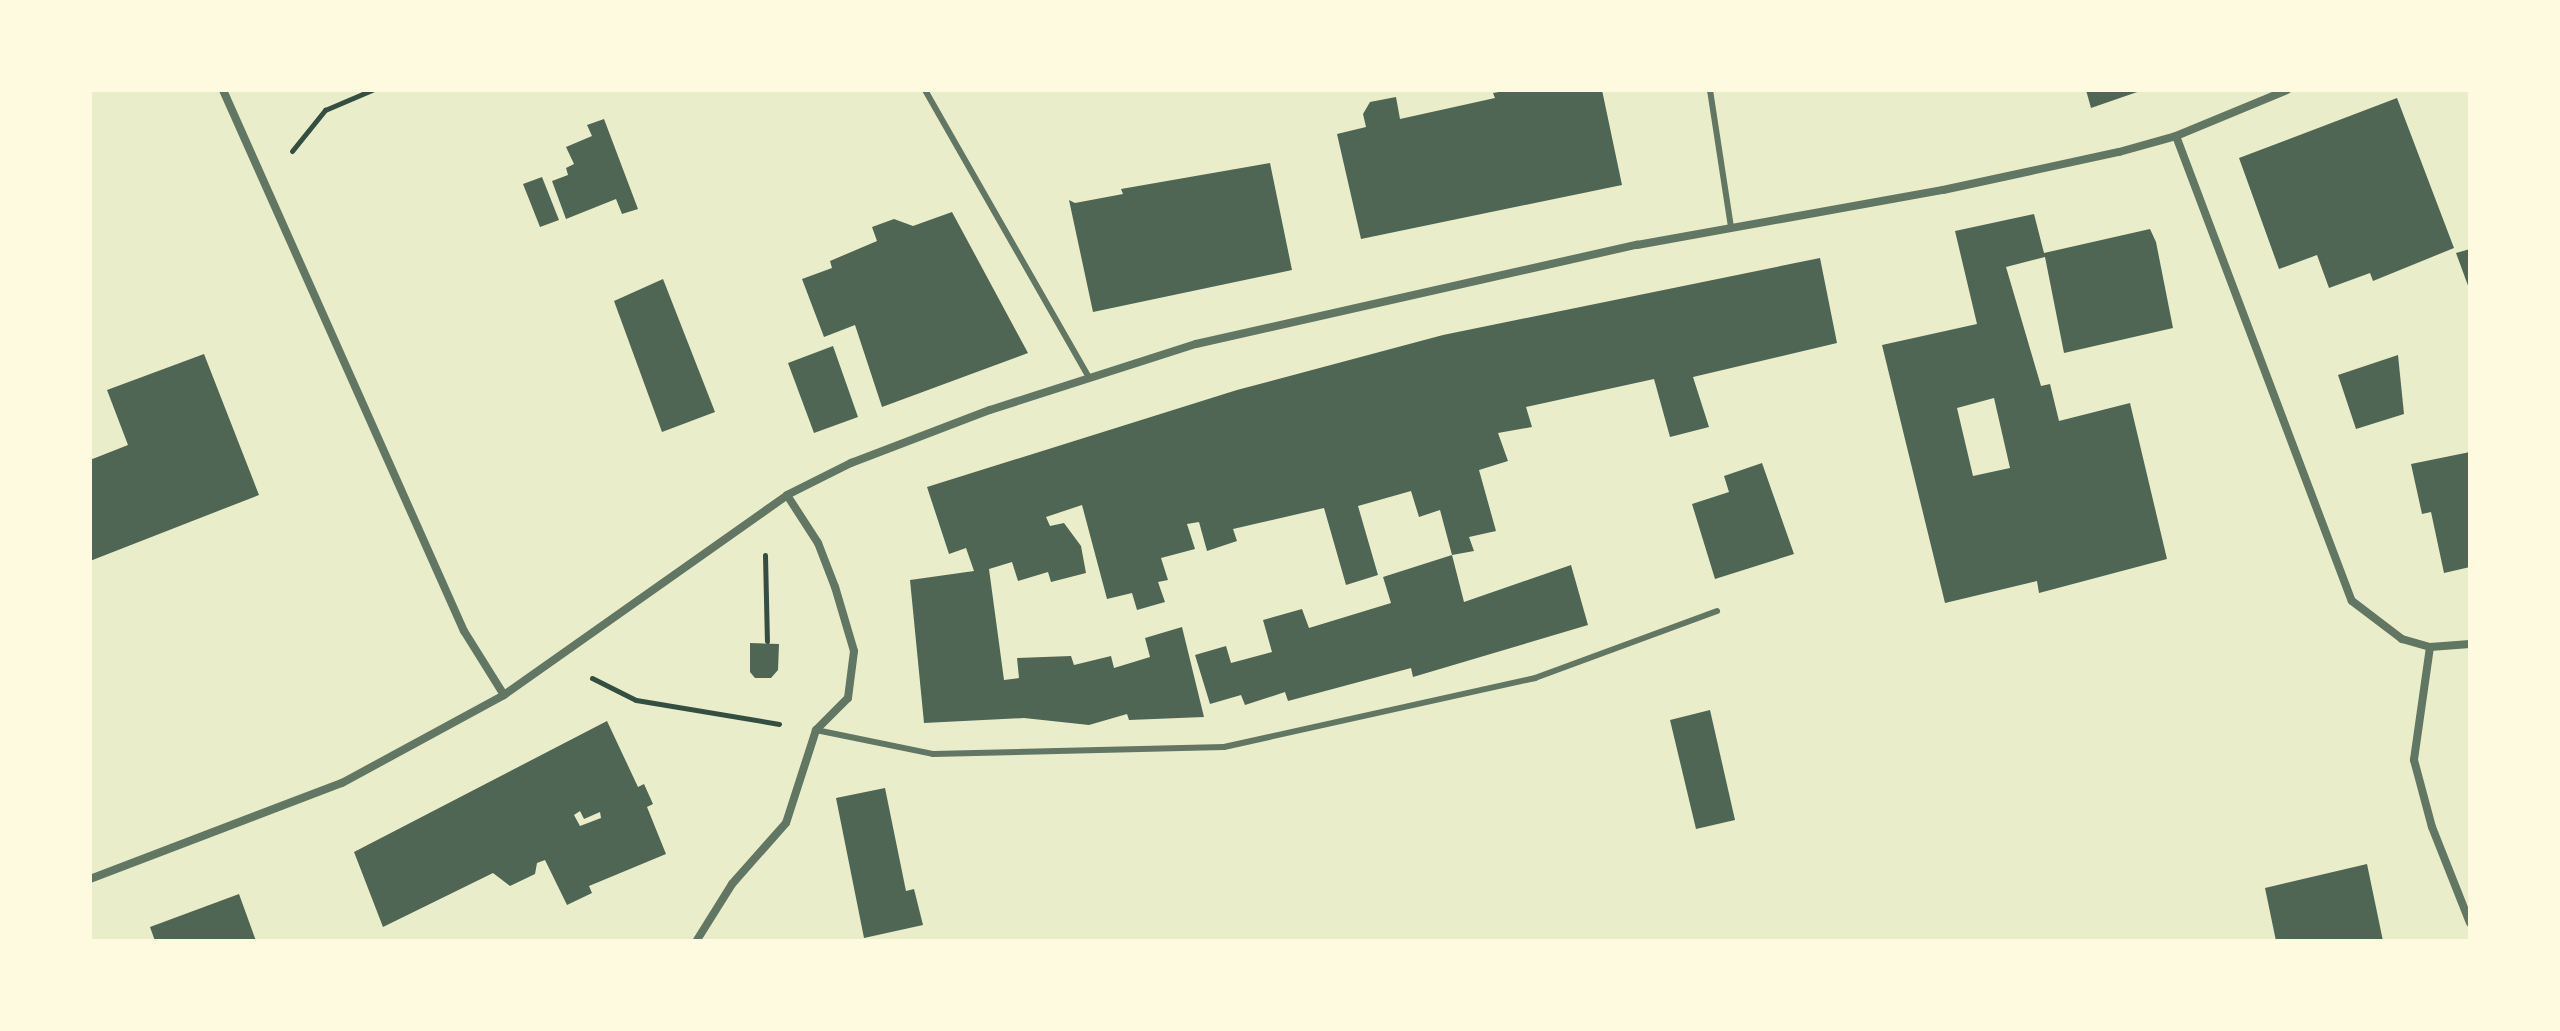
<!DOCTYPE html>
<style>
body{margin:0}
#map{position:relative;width:2560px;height:1031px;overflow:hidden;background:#e9edc9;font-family:Mulish,sans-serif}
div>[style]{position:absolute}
.building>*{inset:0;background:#4f6655}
.path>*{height:5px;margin:-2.5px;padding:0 2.5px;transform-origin:2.5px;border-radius:2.5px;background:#344e41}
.service>*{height:6px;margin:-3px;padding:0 3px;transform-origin:3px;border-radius:3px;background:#617663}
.minor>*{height:8px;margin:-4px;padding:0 4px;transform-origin:4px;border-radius:4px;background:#617663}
span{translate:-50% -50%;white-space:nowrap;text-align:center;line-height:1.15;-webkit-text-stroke:6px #fefae0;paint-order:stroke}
.frame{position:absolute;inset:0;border:92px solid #fefae0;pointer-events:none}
</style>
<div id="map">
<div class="building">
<i style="clip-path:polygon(1510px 90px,1602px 90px,1622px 185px,1361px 239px,1337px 134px,1366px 127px,1363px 114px,1370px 102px,1396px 97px,1400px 119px,1495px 98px,1493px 93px)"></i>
<i style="clip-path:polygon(2086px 90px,2143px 90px,2091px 108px)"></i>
<i style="clip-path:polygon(2397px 98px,2454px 248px,2373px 281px,2370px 273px,2329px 288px,2317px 255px,2279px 269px,2239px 158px)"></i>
<i style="clip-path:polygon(604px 119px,638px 209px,622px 214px,616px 199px,566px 219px,552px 181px,568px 175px,566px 168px,574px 164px,566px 147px,592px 136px,587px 125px)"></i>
<i style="clip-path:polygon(1270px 163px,1292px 270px,1093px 312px,1069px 200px,1075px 203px,1123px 194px,1121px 189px)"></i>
<i style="clip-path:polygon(542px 177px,559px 220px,540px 227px,523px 184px)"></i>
<i style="clip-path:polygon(952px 212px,1028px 353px,882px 407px,855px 325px,824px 337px,802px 279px,832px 268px,830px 261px,877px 241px,872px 227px,894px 219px,913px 226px)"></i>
<i style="clip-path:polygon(evenodd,2034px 214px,2044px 253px,2150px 229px,2156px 242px,2173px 328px,2064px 353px,2045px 257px,2006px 267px,2041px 386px,2050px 384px,2059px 421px,2130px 403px,2167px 559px,2039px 593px,2037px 581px,1945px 603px,1882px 345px,1977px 324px,1955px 231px,2034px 214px,1994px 398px,2010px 468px,1973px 476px,1957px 408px,1994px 398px)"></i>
<i style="clip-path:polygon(2470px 249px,2470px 291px,2456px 253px)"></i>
<i style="clip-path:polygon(1820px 258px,1837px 343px,1693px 377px,1709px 427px,1670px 437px,1654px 379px,1526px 407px,1532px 427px,1498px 433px,1508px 461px,1479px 470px,1496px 531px,1469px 537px,1474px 551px,1452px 555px,1440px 510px,1419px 517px,1411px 491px,1358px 506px,1378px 575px,1346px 585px,1324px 508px,1233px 529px,1237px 541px,1207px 551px,1199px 522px,1187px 524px,1195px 549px,1161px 558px,1168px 580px,1158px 582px,1165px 602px,1137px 610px,1132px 593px,1107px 599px,1082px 505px,1046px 517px,1050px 526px,1064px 523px,1081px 546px,1086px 573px,1051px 582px,1048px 572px,1018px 581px,1012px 562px,989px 569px,1004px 680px,1019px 678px,1017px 658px,1071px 656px,1074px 665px,1111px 656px,1114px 668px,1150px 657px,1145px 638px,1182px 627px,1204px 717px,1129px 720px,1127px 714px,1089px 725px,1024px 718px,924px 723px,910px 580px,974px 571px,966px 548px,949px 554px,927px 487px,1237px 390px,1443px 335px)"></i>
<i style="clip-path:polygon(663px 279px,715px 412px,662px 432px,614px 301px)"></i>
<i style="clip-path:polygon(833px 346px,858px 417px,814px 433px,788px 363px)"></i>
<i style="clip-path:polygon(204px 354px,259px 495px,90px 561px,90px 460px,128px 445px,107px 390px)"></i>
<i style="clip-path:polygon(2398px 355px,2404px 414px,2356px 429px,2338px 375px)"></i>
<i style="clip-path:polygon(2470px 452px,2470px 567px,2444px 573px,2431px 512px,2422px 514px,2411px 464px)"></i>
<i style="clip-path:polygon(1762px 463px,1794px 554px,1715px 579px,1692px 504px,1729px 492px,1724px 476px)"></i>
<i style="clip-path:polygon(1452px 555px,1464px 602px,1571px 565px,1588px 625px,1413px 677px,1411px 668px,1288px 701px,1285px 692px,1245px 705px,1241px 695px,1210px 704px,1195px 655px,1226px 646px,1231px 663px,1272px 652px,1263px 620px,1302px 609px,1309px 628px,1391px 603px,1383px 577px)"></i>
<i style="clip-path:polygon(750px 643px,779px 644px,778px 670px,771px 678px,755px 678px,750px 672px)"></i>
<i style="clip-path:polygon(1710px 710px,1735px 820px,1696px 829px,1670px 720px)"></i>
<i style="clip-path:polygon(evenodd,607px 721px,638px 787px,644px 784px,653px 804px,647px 807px,666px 854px,589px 886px,592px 893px,567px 905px,545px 860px,537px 863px,535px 874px,510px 886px,493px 873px,383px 927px,354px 852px,607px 721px,580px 811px,584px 819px,600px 812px,601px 818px,580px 826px,574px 815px,580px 811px)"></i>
<i style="clip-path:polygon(885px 788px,906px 891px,914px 889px,923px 925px,864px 938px,836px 798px)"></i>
<i style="clip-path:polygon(2367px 864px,2383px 941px,2276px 941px,2265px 888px)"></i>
<i style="clip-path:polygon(239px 894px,256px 941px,155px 941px,150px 927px)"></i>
</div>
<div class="path">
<i style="left:292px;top:151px;width:53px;rotate:-51.2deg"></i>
<i style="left:325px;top:110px;width:51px;rotate:-23.1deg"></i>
<i style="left:765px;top:555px;width:86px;rotate:88.7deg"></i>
<i style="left:592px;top:678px;width:49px;rotate:26.6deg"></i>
<i style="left:636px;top:700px;width:145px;rotate:9.5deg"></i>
</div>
<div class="service">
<i style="left:925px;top:90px;width:329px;rotate:60.3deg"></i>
<i style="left:1710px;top:90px;width:140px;rotate:81.3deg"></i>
<i style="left:816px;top:730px;width:119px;rotate:11.6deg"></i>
<i style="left:933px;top:754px;width:291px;rotate:-1.4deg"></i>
<i style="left:1224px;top:747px;width:319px;rotate:-12.5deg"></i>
<i style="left:1535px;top:678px;width:194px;rotate:-20.2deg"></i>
</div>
<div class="minor">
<i style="left:223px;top:90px;width:592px;rotate:65.99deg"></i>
<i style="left:464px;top:631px;width:75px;rotate:58deg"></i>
<i style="left:2176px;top:136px;width:497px;rotate:69.3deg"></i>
<i style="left:2352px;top:601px;width:63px;rotate:37.2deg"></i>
<i style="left:2402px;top:639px;width:29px;rotate:16deg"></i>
<i style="left:2430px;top:647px;width:40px;rotate:-4.3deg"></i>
<i style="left:2430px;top:647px;width:114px;rotate:98.1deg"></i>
<i style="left:2414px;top:760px;width:69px;rotate:75deg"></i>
<i style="left:2432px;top:827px;width:103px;rotate:68.4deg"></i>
<i style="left:90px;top:879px;width:270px;rotate:-20.9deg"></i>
<i style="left:342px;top:783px;width:184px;rotate:-28.5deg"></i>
<i style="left:504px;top:695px;width:347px;rotate:-35.2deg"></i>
<i style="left:787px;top:495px;width:72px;rotate:-26.6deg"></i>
<i style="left:851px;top:463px;width:149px;rotate:-20.9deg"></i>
<i style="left:990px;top:410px;width:216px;rotate:-17.8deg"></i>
<i style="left:1196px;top:344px;width:452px;rotate:-12.7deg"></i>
<i style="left:1637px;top:245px;width:311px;rotate:-10.2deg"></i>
<i style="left:1943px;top:190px;width:180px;rotate:-12.2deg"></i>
<i style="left:2119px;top:152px;width:59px;rotate:-15.7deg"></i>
<i style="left:2176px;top:136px;width:120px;rotate:-22.5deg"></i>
<i style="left:697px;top:940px;width:66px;rotate:-58deg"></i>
<i style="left:732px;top:884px;width:81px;rotate:-48.5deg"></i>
<i style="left:786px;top:823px;width:98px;rotate:-72.1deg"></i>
<i style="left:816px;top:730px;width:45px;rotate:-45deg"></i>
<i style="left:848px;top:698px;width:47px;rotate:-82.7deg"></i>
<i style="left:854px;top:651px;width:67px;rotate:-106.5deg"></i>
<i style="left:835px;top:587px;width:47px;rotate:-111.1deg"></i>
<i style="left:818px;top:543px;width:57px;rotate:-122.9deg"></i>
</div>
<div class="frame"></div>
</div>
